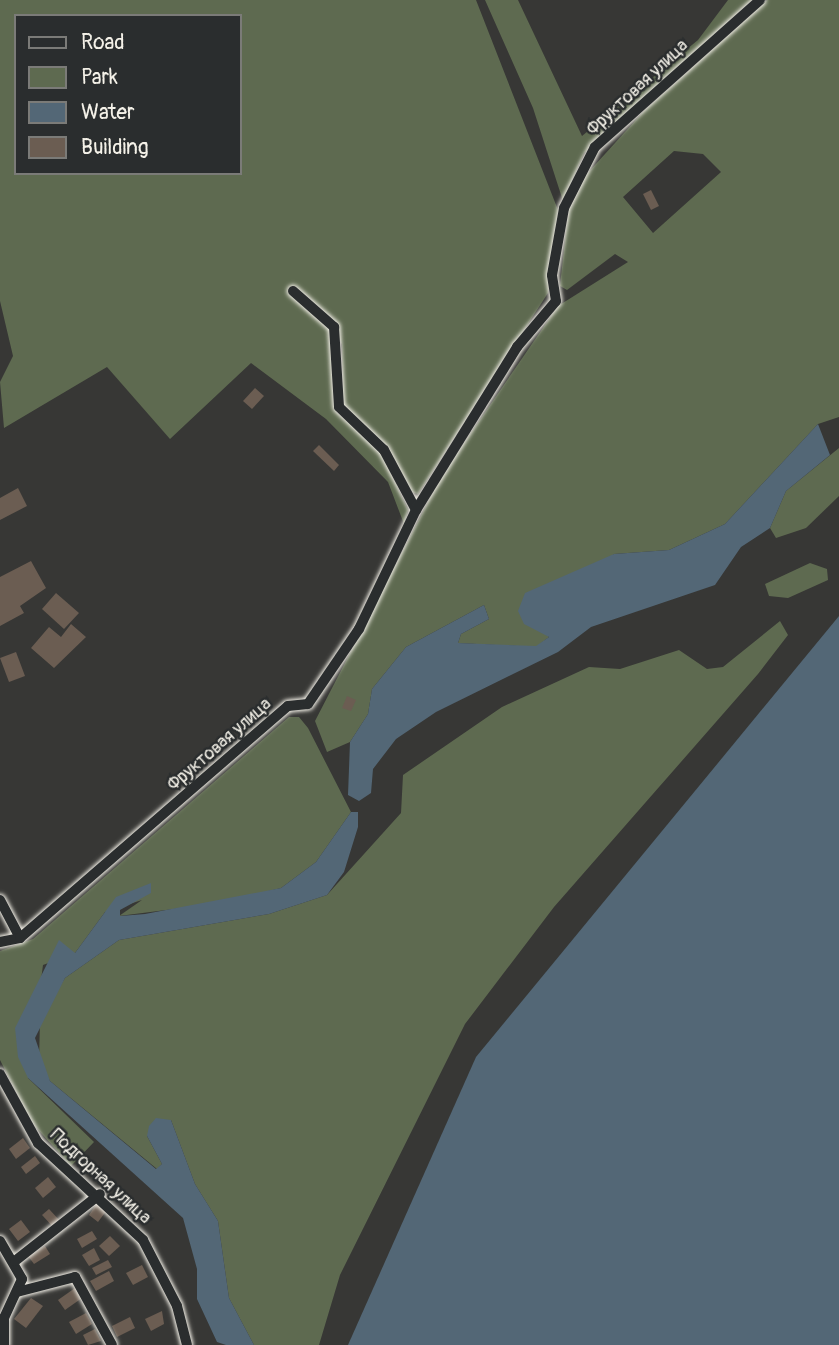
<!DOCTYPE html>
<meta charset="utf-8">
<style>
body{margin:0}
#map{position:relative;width:839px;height:1345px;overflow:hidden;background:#373735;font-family:Pangolin,sans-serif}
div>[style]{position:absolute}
.green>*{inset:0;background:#5e6a50}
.water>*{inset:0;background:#536776}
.building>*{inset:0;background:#6b5d52}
.roads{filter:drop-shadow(0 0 2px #f4f1e8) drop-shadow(0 0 2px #f4f1e8)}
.street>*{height:10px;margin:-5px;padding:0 5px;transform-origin:5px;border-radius:5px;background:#2a2d2e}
span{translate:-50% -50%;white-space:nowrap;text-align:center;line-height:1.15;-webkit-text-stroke:5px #2a2d2e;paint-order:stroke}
.street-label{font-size:18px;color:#f4f1e8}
.legend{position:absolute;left:14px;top:14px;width:228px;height:161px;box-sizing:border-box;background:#2a2d2e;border:2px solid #7b7b78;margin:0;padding:9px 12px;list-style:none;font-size:21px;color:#f4f1e8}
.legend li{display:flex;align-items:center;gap:14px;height:35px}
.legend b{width:35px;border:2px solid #7b7b78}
</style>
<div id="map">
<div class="green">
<i style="clip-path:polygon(evenodd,0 0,476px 0,558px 210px,548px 293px,418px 494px,411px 492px,386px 446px,343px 404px,342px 345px,330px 316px,336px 412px,380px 451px,408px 510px,404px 524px,388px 482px,326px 419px,251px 363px,170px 439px,107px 367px,4px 428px,0 382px,13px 356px,0 301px,0 0,16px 16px,240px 16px,240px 173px,16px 173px,16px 16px)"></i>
<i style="clip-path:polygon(485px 0,518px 0,582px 136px,698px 40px,728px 0,752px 0,584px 153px,563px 201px,533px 108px)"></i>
<i style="clip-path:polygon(evenodd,767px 0,839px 0,839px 417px,818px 424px,725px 524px,669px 550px,614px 554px,542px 631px,549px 637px,536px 647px,458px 643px,461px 634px,489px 619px,484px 605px,406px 647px,372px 689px,368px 714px,350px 742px,327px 752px,315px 721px,442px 475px,558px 306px,628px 262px,615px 254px,567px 290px,560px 286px,568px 212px,585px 176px,644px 111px,767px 0,674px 151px,703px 154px,721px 172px,653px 233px,623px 197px,674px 151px)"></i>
<i style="clip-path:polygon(839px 448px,839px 496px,806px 528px,776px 538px,770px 528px,786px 491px)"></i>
<i style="clip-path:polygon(810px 563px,827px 569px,828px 580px,788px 598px,769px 596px,765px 584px)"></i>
<i style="clip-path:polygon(780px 621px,788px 635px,758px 674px,554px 907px,465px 1024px,340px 1275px,319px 1345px,254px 1345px,229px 1298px,218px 1221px,195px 1184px,171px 1120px,147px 1136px,162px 1164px,157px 1169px,50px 1081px,39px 1062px,40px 1019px,65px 978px,119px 940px,269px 914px,327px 895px,401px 813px,403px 775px,502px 707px,589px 667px,620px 669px,679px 650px,707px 669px,723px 667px)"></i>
<i style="clip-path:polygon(289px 717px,299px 717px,308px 728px,351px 812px,316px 862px,281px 888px,221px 903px,119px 916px,142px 900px,105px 912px,75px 953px,43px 965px,28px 1078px,94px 1142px,71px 1166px,32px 1123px,0 1060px,0 951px,33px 939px)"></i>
</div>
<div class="water">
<i style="clip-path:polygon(818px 424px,830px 455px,786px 491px,770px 528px,741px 547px,715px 585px,591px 627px,558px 652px,436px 712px,396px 739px,373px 769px,371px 793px,359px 801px,348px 795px,350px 742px,368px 714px,372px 689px,406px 647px,484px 605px,489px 619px,461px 634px,458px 643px,536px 646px,549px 637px,524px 624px,518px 611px,525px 593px,614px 554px,669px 550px,725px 524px)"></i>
<i style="clip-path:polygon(839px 616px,839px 1345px,348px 1345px,476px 1057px)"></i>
<i style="clip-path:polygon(351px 812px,358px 812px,358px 827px,344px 872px,327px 895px,269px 914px,119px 940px,65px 978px,35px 1038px,50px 1081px,156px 1169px,162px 1164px,147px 1136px,149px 1126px,156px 1118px,171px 1120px,195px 1184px,218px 1221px,229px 1298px,254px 1345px,226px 1345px,217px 1342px,197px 1299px,197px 1269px,183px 1218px,28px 1078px,18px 1057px,15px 1028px,59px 940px,75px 953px,116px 897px,151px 883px,151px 893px,120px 910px,120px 916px,145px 914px,281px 888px,316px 862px)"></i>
</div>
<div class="building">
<i style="clip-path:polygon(651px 190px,659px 206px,651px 210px,643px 194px)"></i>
<i style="clip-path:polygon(255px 388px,264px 396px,252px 409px,243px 401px)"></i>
<i style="clip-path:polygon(319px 445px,339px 465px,334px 471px,313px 451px)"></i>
<i style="clip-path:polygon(18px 488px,27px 506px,0 520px,0 498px)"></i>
<i style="clip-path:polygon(31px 561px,46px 588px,20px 606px,24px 613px,0 626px,0 577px)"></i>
<i style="clip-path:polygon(56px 593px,79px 613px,64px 629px,42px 609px)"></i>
<i style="clip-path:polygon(71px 624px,86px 637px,54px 668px,31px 648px,49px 627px,61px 637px)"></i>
<i style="clip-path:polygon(16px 652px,25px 676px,9px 682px,0 658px)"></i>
<i style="clip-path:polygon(347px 696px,356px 700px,351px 711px,342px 708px)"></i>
<i style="clip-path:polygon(23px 1138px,30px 1148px,16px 1159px,9px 1149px)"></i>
<i style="clip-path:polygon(35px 1156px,40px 1163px,26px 1174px,21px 1167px)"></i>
<i style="clip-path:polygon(48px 1177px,56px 1187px,43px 1198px,35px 1188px)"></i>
<i style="clip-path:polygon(97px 1203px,107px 1210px,98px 1222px,89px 1215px)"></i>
<i style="clip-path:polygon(49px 1209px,61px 1222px,54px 1228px,42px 1215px)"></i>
<i style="clip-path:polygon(21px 1220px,30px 1232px,18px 1241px,9px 1229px)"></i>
<i style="clip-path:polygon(92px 1231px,97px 1239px,82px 1248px,77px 1239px)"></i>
<i style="clip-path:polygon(110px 1236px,120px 1246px,109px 1256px,99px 1246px)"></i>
<i style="clip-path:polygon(45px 1246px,50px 1254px,34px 1264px,28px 1256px)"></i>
<i style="clip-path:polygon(94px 1248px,100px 1260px,89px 1266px,82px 1255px)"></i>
<i style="clip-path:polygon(108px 1260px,112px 1267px,96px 1275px,92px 1268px)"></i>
<i style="clip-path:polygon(142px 1265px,148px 1277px,133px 1285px,126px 1273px)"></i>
<i style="clip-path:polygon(109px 1271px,114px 1281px,96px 1291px,90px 1281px)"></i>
<i style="clip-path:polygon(75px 1288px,82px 1298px,65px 1310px,58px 1300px)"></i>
<i style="clip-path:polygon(31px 1298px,43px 1306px,26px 1328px,14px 1319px)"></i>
<i style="clip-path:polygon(162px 1311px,164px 1324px,151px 1331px,145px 1319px)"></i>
<i style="clip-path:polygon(86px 1313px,92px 1324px,76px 1334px,69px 1322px)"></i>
<i style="clip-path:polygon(130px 1317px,135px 1328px,117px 1337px,112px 1326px)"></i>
<i style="clip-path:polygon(95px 1329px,101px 1341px,88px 1345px,83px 1335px)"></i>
</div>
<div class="roads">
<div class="street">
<i style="left:293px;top:291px;width:55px;rotate:41.3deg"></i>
<i style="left:334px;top:327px;width:80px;rotate:86.4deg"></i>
<i style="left:339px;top:407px;width:62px;rotate:43.7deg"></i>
<i style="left:384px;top:450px;width:68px;rotate:61.9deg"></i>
<i style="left:0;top:900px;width:43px;rotate:62.2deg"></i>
<i style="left:0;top:942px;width:20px;rotate:-11deg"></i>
<i style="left:20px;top:938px;width:354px;rotate:-40.9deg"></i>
<i style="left:288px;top:706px;width:20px;rotate:-6deg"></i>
<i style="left:308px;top:704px;width:91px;rotate:-55.8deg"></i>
<i style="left:359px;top:629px;width:132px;rotate:-64.4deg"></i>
<i style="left:416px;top:510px;width:192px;rotate:-58.2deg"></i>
<i style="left:517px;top:347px;width:60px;rotate:-49.7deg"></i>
<i style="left:556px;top:301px;width:26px;rotate:-99deg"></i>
<i style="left:552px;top:275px;width:68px;rotate:-79.8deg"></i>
<i style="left:564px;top:208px;width:68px;rotate:-63.1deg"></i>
<i style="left:595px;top:147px;width:221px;rotate:-41.7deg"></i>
<i style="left:0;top:1074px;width:79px;rotate:61.2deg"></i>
<i style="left:38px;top:1143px;width:143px;rotate:42.7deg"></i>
<i style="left:143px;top:1240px;width:74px;rotate:62.7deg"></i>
<i style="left:177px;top:1306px;width:40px;rotate:75.6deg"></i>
<i style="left:0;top:1241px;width:44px;rotate:59.9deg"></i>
<i style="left:22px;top:1279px;width:43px;rotate:114.8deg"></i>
<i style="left:4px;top:1318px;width:27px;rotate:90deg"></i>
<i style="left:15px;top:1261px;width:108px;rotate:-38.2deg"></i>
<i style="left:17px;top:1292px;width:60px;rotate:-14.5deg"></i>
<i style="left:75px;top:1277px;width:77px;rotate:61.4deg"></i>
</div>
</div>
<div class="street-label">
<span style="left:638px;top:88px;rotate:-43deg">Фруктовая улица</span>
<span style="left:220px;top:745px;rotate:-41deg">Фруктовая улица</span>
<span style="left:100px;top:1177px;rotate:43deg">Подгорная улица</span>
</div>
<ul class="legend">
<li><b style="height:9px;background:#2a2d2e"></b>Road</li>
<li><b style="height:19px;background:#5e6a50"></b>Park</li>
<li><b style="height:19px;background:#536776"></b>Water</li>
<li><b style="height:19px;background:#6b5d52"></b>Building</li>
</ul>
</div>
